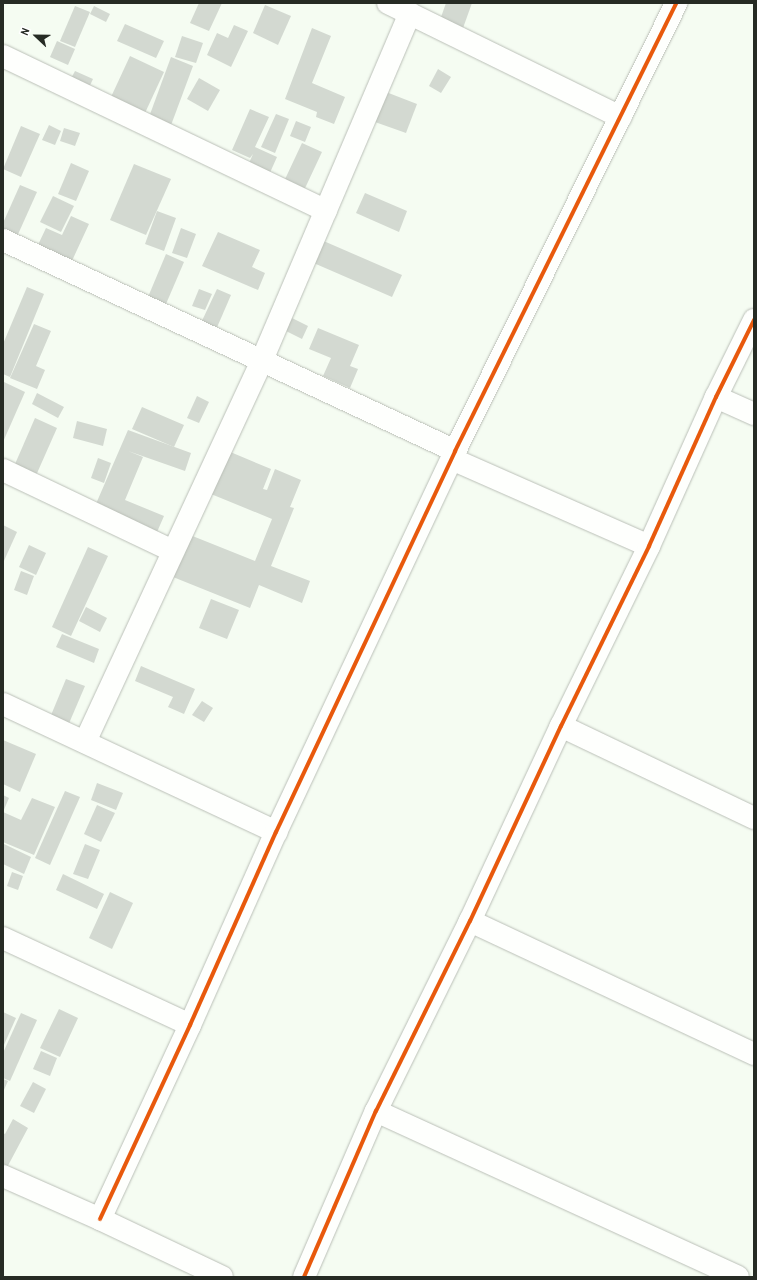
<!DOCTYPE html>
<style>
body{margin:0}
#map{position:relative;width:757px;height:1280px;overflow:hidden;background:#f5fcf2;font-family:"Archivo Narrow",sans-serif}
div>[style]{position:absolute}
.building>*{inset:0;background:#d3d9d1}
.roads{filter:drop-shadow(0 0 1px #babfb7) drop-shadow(0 0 1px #babfb7)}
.minor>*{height:22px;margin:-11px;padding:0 11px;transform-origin:11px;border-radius:11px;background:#fefffd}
.cycleway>*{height:4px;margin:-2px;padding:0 2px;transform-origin:2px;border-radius:2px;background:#e8590c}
span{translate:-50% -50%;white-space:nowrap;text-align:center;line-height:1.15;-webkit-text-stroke:3px #fff;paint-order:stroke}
.frame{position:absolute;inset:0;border:4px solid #262b24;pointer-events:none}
.north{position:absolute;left:16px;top:16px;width:40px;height:40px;-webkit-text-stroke:3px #fff;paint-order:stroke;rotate:292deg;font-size:11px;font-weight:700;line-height:16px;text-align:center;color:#262b24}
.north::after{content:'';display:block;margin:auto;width:14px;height:18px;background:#262b24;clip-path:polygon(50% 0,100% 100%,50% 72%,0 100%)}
</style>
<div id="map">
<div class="building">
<i style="clip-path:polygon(199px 3px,222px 3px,209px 31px,190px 23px)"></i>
<i style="clip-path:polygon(446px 3px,472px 3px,463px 28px,440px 20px)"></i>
<i style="clip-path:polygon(265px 5px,291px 16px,278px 45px,253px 33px)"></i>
<i style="clip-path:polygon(75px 6px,90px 12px,75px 47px,60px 41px)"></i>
<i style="clip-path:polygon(94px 6px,110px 14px,106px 22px,90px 14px)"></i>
<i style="clip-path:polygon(125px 24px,164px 41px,156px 58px,117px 41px)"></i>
<i style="clip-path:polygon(234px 25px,248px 31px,231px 67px,207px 55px,217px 33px,228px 38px)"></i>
<i style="clip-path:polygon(312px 28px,331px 36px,312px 83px,345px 97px,334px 124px,316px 117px,317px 112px,285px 99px)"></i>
<i style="clip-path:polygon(182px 36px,203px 43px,196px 63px,175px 57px)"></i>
<i style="clip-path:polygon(57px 41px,75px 49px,68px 65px,50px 57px)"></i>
<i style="clip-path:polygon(130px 56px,164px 72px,145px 113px,111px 97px)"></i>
<i style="clip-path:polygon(171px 57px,193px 66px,167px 136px,149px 117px)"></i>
<i style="clip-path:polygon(438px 69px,451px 77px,441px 93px,429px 86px)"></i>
<i style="clip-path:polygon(75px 71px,93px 79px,85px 96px,66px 88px)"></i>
<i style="clip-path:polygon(199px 78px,220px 90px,208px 111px,187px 99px)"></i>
<i style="clip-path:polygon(386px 92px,417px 104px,406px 133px,375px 122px)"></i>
<i style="clip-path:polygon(250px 109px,269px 117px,255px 147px,277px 157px,264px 186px,243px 177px,253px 154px,250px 158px,232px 150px)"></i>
<i style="clip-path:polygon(276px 114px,289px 119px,275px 153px,261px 147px)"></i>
<i style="clip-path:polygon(296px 121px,311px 127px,305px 142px,290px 136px)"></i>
<i style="clip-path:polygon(49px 125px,61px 131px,55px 145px,42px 140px)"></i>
<i style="clip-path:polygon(21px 126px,40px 134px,21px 177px,3px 169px)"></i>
<i style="clip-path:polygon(64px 128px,80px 133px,75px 146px,60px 141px)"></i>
<i style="clip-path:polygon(302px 143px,322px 152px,299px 201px,279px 192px)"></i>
<i style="clip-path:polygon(71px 163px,89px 171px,76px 201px,58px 194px)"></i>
<i style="clip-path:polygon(134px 164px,171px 179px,146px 235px,110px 220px)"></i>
<i style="clip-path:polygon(20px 185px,37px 192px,15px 241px,3px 235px,3px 223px)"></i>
<i style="clip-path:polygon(365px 193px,407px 211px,399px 232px,356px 213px)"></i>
<i style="clip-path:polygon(53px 196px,74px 206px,61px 232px,40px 222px)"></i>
<i style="clip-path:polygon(157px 211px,176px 218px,164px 251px,145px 244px)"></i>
<i style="clip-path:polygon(71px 216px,89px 224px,71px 263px,37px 247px,46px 228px,62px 235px)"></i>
<i style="clip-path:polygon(181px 228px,196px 234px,187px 258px,172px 253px)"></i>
<i style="clip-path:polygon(218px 232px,260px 250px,252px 267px,265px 273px,258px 290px,202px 266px)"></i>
<i style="clip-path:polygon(319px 239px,402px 275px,392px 297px,309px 261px)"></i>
<i style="clip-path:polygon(166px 254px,184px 262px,166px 304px,148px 297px)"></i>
<i style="clip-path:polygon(27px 287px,44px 294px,10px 377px,3px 374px,3px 344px)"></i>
<i style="clip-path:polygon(199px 289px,212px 294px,205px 310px,192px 306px)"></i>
<i style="clip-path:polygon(217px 289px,231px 295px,215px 332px,200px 325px)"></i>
<i style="clip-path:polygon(288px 316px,308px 326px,302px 339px,282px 329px)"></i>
<i style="clip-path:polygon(34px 324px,51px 331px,36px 366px,45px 370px,37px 389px,10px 378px)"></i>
<i style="clip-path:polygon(318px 328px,359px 345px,350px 366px,358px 369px,350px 388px,323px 376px,331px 358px,309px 349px)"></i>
<i style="clip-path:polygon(4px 382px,25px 392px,3px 442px,3px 385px)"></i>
<i style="clip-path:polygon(37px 393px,64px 407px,58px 418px,32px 404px)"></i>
<i style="clip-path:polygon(197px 396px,209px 402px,199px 423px,187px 418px)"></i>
<i style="clip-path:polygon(142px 407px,184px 425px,174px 447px,132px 429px)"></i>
<i style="clip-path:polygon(35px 418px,57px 428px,34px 480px,12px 471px)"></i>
<i style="clip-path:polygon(77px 421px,107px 429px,103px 446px,73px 438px)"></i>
<i style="clip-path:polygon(128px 430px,191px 453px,185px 471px,128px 451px,143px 457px,125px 500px,164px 516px,154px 539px,92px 513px)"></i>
<i style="clip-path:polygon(228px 451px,271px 469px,263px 489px,267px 490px,275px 469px,301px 480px,290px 507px,294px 508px,271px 566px,310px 581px,302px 603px,259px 585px,250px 608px,173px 577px,190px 535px,255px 561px,272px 519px,211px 494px)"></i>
<i style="clip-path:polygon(98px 458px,111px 463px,104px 483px,91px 478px)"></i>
<i style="clip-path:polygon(3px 525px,17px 532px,3px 563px)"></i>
<i style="clip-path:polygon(29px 545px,46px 553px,36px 575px,19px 567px)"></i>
<i style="clip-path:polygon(88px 547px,108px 556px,71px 636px,52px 627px)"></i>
<i style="clip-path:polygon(21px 571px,34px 576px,27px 595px,14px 590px)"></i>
<i style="clip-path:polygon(211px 599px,239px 610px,227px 639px,199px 628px)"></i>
<i style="clip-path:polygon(86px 607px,107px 618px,100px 632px,79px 621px)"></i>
<i style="clip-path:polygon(62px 634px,99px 649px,94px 663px,56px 647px)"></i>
<i style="clip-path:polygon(141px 666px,195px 689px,184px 714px,168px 707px,173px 697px,135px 681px)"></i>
<i style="clip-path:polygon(66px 679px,85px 686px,67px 728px,49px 720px)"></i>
<i style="clip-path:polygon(202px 701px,213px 708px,204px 722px,192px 715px)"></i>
<i style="clip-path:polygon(3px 740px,36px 754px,20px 792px,3px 784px)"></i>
<i style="clip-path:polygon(97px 783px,123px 793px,116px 810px,91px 800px)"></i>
<i style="clip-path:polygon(65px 791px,80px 797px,50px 865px,35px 858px)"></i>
<i style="clip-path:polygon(3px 795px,9px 798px,3px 812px)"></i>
<i style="clip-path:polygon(32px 798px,55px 807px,34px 855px,3px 842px,3px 812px,21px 820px)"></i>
<i style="clip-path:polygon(97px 805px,115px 813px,101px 842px,84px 834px)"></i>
<i style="clip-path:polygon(4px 844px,31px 857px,24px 874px,3px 864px)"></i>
<i style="clip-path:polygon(85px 844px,100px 850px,88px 879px,73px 874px)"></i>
<i style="clip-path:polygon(12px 872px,23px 876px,18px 890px,7px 886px)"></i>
<i style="clip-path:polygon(63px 874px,104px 894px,97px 909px,56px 890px)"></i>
<i style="clip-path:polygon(110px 892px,133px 903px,112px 949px,89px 938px)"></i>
<i style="clip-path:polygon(59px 1009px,78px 1018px,60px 1057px,40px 1048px)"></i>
<i style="clip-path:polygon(3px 1012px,16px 1018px,3px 1047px)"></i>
<i style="clip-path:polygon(21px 1013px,37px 1020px,10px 1081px,3px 1078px,3px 1053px)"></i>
<i style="clip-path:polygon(41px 1051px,57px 1058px,50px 1076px,33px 1069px)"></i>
<i style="clip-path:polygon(3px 1079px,8px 1081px,3px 1092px)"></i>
<i style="clip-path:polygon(33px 1082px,46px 1089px,34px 1113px,20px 1106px)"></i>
<i style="clip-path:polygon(13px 1119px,28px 1128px,3px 1175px,3px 1133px,5px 1134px)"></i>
</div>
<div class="roads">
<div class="minor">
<i style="left:388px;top:3px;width:259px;rotate:26.1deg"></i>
<i style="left:3px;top:56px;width:358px;rotate:25.6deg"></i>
<i style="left:3px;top:240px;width:499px;rotate:25deg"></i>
<i style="left:716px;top:397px;width:42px;rotate:24.1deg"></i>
<i style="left:452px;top:459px;width:215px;rotate:23.8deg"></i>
<i style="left:3px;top:470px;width:188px;rotate:25.5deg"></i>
<i style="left:3px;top:704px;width:302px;rotate:25.1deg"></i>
<i style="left:561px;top:726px;width:214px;rotate:25.5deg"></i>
<i style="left:85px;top:742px;width:421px;rotate:-65.1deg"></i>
<i style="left:262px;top:360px;width:377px;rotate:-66.9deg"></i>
<i style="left:470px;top:921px;width:314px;rotate:25.1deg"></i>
<i style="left:3px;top:938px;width:206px;rotate:24.9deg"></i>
<i style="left:376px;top:1111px;width:398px;rotate:24.6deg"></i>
<i style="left:3px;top:1176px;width:106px;rotate:23.9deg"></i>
<i style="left:100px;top:1219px;width:135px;rotate:25.4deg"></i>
<i style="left:100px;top:1219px;width:214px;rotate:-65.1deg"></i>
<i style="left:190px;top:1025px;width:211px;rotate:-66deg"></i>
<i style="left:276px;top:832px;width:421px;rotate:-64.8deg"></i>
<i style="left:455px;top:451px;width:500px;rotate:-63.7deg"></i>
<i style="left:304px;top:1277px;width:181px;rotate:-66.6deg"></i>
<i style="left:376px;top:1111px;width:212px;rotate:-63.7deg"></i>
<i style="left:470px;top:921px;width:215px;rotate:-65deg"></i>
<i style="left:561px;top:726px;width:200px;rotate:-63.9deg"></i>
<i style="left:649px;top:546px;width:163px;rotate:-65.8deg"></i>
<i style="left:716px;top:397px;width:86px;rotate:-63.7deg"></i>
</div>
</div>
<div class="cycleway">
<i style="left:100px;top:1219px;width:214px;rotate:-65.1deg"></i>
<i style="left:190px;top:1025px;width:211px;rotate:-66deg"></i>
<i style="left:276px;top:832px;width:421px;rotate:-64.8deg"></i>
<i style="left:455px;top:451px;width:500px;rotate:-63.7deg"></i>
<i style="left:304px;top:1277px;width:181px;rotate:-66.6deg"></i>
<i style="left:376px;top:1111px;width:212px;rotate:-63.7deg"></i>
<i style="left:470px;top:921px;width:215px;rotate:-65deg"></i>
<i style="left:561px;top:726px;width:200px;rotate:-63.9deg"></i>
<i style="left:649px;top:546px;width:163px;rotate:-65.8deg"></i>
<i style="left:716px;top:397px;width:86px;rotate:-63.7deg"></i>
</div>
<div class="frame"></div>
<div class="north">N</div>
</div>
